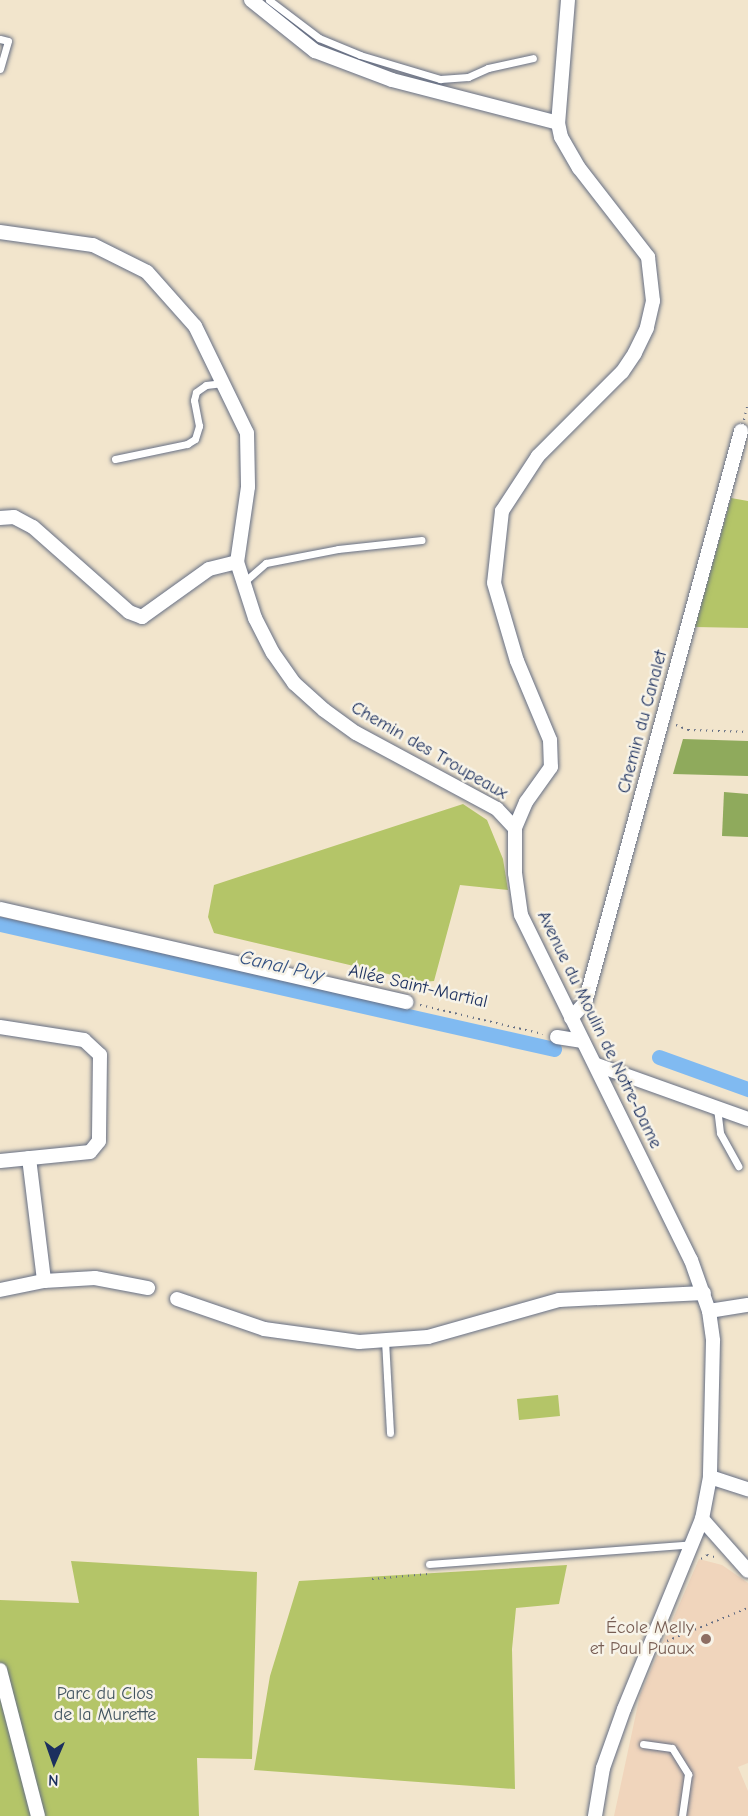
<!DOCTYPE html>
<meta charset="utf-8">
<style>
body{margin:0}
#map{position:relative;width:748px;height:1816px;overflow:hidden;background:#f2e5cc;font-family:"Comic Neue",sans-serif}
div>[style]{position:absolute}
.built>*{inset:0;background:#f0d5bc}
.green>*{inset:0;background:#b4c568}
.forest>*{inset:0;background:#8faa5c}
.canal>*{height:15px;margin:-7.5px;padding:0 7.5px;transform-origin:7.5px;border-radius:7.5px;background:#80baf1}
.path>*{height:2px;margin-top:-1px;transform-origin:0;background:repeating-linear-gradient(90deg,#666f84 0 1.5px,transparent 0 6px)}
.roads{filter:drop-shadow(0 0 2px #666f84) drop-shadow(0 0 2px #666f84)}
.service>*{height:7px;margin:-3.5px;padding:0 3.5px;transform-origin:3.5px;border-radius:3.5px;background:#fff}
.minor>*{height:14px;margin:-7px;padding:0 7px;transform-origin:7px;border-radius:7px;background:#fff}
.dots>*{width:16px;height:16px;translate:-50% -50%;box-sizing:border-box;border:3px solid #f7f3e8;border-radius:50%}
span{translate:-50% -50%;white-space:nowrap;text-align:center;line-height:1.15;-webkit-text-stroke:5px #f7f3e8;paint-order:stroke}
.street-label{font-size:18px;color:#1b2f5e}
.education-label{font-size:18px;color:#785e54}
.right{translate:-100% -50%;text-align:right}
.park-label{font-size:18px;color:#415460}
.water-label{font-size:20px;color:#345283;font-style:italic}
.north{position:absolute;left:24px;top:1732px;width:60px;height:60px;-webkit-text-stroke:4px #f7f3e8;paint-order:stroke;rotate:182deg;font-size:16px;font-weight:700;line-height:24px;text-align:center;color:#1b2f5e}
.north::after{content:'';display:block;margin:auto;width:21px;height:27px;background:#1b2f5e;clip-path:polygon(50% 0,100% 100%,50% 72%,0 100%)}
</style>
<div id="map">
<div class="built">
<i style="clip-path:polygon(699px 1559px,722px 1565px,748px 1583px,748px 1763px,738px 1767px,748px 1791px,748px 1816px,614px 1816px,640px 1695px)"></i>
</div>
<div class="green">
<i style="clip-path:polygon(731px 498px,748px 501px,748px 628px,695px 627px)"></i>
<i style="clip-path:polygon(463px 804px,487px 820px,503px 859px,508px 890px,460px 885px,434px 981px,422px 982px,214px 933px,208px 917px,214px 885px)"></i>
<i style="clip-path:polygon(558px 1395px,560px 1416px,519px 1420px,517px 1399px)"></i>
<i style="clip-path:polygon(71px 1561px,257px 1572px,252px 1759px,197px 1758px,199px 1816px,0 1816px,0 1600px,79px 1603px)"></i>
<i style="clip-path:polygon(567px 1565px,559px 1604px,516px 1608px,512px 1649px,515px 1789px,254px 1770px,270px 1676px,299px 1581px)"></i>
</div>
<div class="forest">
<i style="clip-path:polygon(683px 739px,748px 741px,748px 776px,673px 774px)"></i>
<i style="clip-path:polygon(724px 792px,748px 794px,748px 837px,722px 836px)"></i>
</div>
<div class="canal">
<i style="left:0;top:924px;width:568px;rotate:12.71deg"></i>
<i style="left:659px;top:1057px;width:95px;rotate:19.8deg"></i>
</div>
<div class="path">
<i style="left:744px;top:420px;width:17px;rotate:-77deg"></i>
<i style="left:676px;top:725px;width:13px;rotate:23deg"></i>
<i style="left:688px;top:730px;width:60px;rotate:1.9deg"></i>
<i style="left:420px;top:1005px;width:126px;rotate:13.3deg"></i>
<i style="left:701px;top:1559px;width:7px;rotate:-34deg"></i>
<i style="left:707px;top:1555px;width:11px;rotate:15deg"></i>
<i style="left:372px;top:1579px;width:56px;rotate:-5.1deg"></i>
<i style="left:667px;top:1641px;width:87px;rotate:-22.2deg"></i>
</div>
<div class="roads">
<div class="service">
<i style="left:269px;top:0;width:63px;rotate:37.2deg"></i>
<i style="left:319px;top:38px;width:44px;rotate:22.5deg"></i>
<i style="left:360px;top:55px;width:84px;rotate:16.7deg"></i>
<i style="left:440px;top:79px;width:28px;rotate:-4deg"></i>
<i style="left:468px;top:77px;width:22px;rotate:-24deg"></i>
<i style="left:488px;top:68px;width:46px;rotate:-12.5deg"></i>
<i style="left:0;top:39px;width:8px;rotate:14deg"></i>
<i style="left:8px;top:41px;width:29px;rotate:106deg"></i>
<i style="left:115px;top:459px;width:74px;rotate:-11.8deg"></i>
<i style="left:187px;top:444px;width:9px;rotate:-32deg"></i>
<i style="left:195px;top:439px;width:14px;rotate:-73deg"></i>
<i style="left:199px;top:426px;width:26px;rotate:-101deg"></i>
<i style="left:194px;top:400px;width:8px;rotate:-76deg"></i>
<i style="left:196px;top:392px;width:12px;rotate:-35deg"></i>
<i style="left:206px;top:385px;width:17px;rotate:-7deg"></i>
<i style="left:244px;top:582px;width:29px;rotate:-41deg"></i>
<i style="left:266px;top:563px;width:73px;rotate:-11deg"></i>
<i style="left:338px;top:549px;width:84px;rotate:-6.1deg"></i>
<i style="left:717px;top:1108px;width:25px;rotate:83deg"></i>
<i style="left:720px;top:1133px;width:38px;rotate:61deg"></i>
<i style="left:385px;top:1340px;width:93px;rotate:86.9deg"></i>
<i style="left:429px;top:1564px;width:264px;rotate:-4.3deg"></i>
<i style="left:643px;top:1744px;width:29px;rotate:8deg"></i>
<i style="left:672px;top:1748px;width:31px;rotate:58deg"></i>
<i style="left:688px;top:1774px;width:42px;rotate:98.1deg"></i>
</div>
<div class="minor">
<i style="left:251px;top:0;width:82px;rotate:38.6deg"></i>
<i style="left:315px;top:51px;width:82px;rotate:20.6deg"></i>
<i style="left:392px;top:80px;width:171px;rotate:14.5deg"></i>
<i style="left:568px;top:0;width:123px;rotate:94.6deg"></i>
<i style="left:558px;top:123px;width:14px;rotate:78deg"></i>
<i style="left:561px;top:137px;width:36px;rotate:60deg"></i>
<i style="left:579px;top:168px;width:113px;rotate:52.2deg"></i>
<i style="left:648px;top:257px;width:44px;rotate:83.5deg"></i>
<i style="left:653px;top:301px;width:28px;rotate:103deg"></i>
<i style="left:647px;top:328px;width:28px;rotate:116deg"></i>
<i style="left:635px;top:353px;width:23px;rotate:124deg"></i>
<i style="left:622px;top:372px;width:119px;rotate:135deg"></i>
<i style="left:538px;top:456px;width:66px;rotate:123.2deg"></i>
<i style="left:502px;top:511px;width:72px;rotate:96.3deg"></i>
<i style="left:494px;top:583px;width:81px;rotate:73.6deg"></i>
<i style="left:517px;top:661px;width:86px;rotate:67.3deg"></i>
<i style="left:550px;top:740px;width:27px;rotate:88deg"></i>
<i style="left:551px;top:767px;width:43px;rotate:125.5deg"></i>
<i style="left:526px;top:802px;width:28px;rotate:113deg"></i>
<i style="left:515px;top:828px;width:45px;rotate:90deg"></i>
<i style="left:515px;top:873px;width:42px;rotate:81.9deg"></i>
<i style="left:521px;top:915px;width:385px;rotate:63.8deg"></i>
<i style="left:691px;top:1260px;width:54px;rotate:70.6deg"></i>
<i style="left:709px;top:1311px;width:30px;rotate:82deg"></i>
<i style="left:713px;top:1341px;width:136px;rotate:91.3deg"></i>
<i style="left:710px;top:1477px;width:43px;rotate:100.8deg"></i>
<i style="left:702px;top:1519px;width:205px;rotate:112.3deg"></i>
<i style="left:624px;top:1709px;width:63px;rotate:109.6deg"></i>
<i style="left:603px;top:1768px;width:49px;rotate:99.5deg"></i>
<i style="left:0;top:232px;width:94px;rotate:8deg"></i>
<i style="left:93px;top:245px;width:60px;rotate:26.6deg"></i>
<i style="left:147px;top:272px;width:72px;rotate:48.4deg"></i>
<i style="left:195px;top:326px;width:119px;rotate:64.1deg"></i>
<i style="left:247px;top:433px;width:54px;rotate:88.9deg"></i>
<i style="left:248px;top:487px;width:76px;rotate:98.3deg"></i>
<i style="left:237px;top:562px;width:59px;rotate:72.2deg"></i>
<i style="left:255px;top:618px;width:39px;rotate:63deg"></i>
<i style="left:273px;top:653px;width:37px;rotate:55deg"></i>
<i style="left:294px;top:683px;width:40px;rotate:42deg"></i>
<i style="left:324px;top:710px;width:39px;rotate:36deg"></i>
<i style="left:356px;top:733px;width:160px;rotate:28.3deg"></i>
<i style="left:497px;top:809px;width:26px;rotate:47deg"></i>
<i style="left:0;top:518px;width:14px;rotate:-4deg"></i>
<i style="left:14px;top:517px;width:21px;rotate:28deg"></i>
<i style="left:33px;top:527px;width:128px;rotate:41.5deg"></i>
<i style="left:129px;top:612px;width:14px;rotate:21deg"></i>
<i style="left:142px;top:617px;width:82px;rotate:-35.6deg"></i>
<i style="left:209px;top:569px;width:29px;rotate:-14deg"></i>
<i style="left:0;top:909px;width:417px;rotate:12.9deg"></i>
<i style="left:571px;top:1018px;width:21px;rotate:-47deg"></i>
<i style="left:585px;top:1003px;width:593px;rotate:-74.74deg"></i>
<i style="left:0;top:1027px;width:85px;rotate:8.8deg"></i>
<i style="left:84px;top:1040px;width:22px;rotate:43deg"></i>
<i style="left:100px;top:1055px;width:86px;rotate:90.7deg"></i>
<i style="left:99px;top:1141px;width:14px;rotate:129deg"></i>
<i style="left:90px;top:1152px;width:90px;rotate:174.3deg"></i>
<i style="left:557px;top:1037px;width:26px;rotate:9deg"></i>
<i style="left:597px;top:1065px;width:160px;rotate:19.7deg"></i>
<i style="left:29px;top:1158px;width:124px;rotate:83deg"></i>
<i style="left:0;top:1290px;width:45px;rotate:-11.6deg"></i>
<i style="left:44px;top:1281px;width:51px;rotate:-3.4deg"></i>
<i style="left:95px;top:1278px;width:54px;rotate:10.7deg"></i>
<i style="left:177px;top:1299px;width:92px;rotate:19deg"></i>
<i style="left:264px;top:1329px;width:96px;rotate:7.8deg"></i>
<i style="left:359px;top:1342px;width:69px;rotate:-4.1deg"></i>
<i style="left:428px;top:1337px;width:136px;rotate:-15.8deg"></i>
<i style="left:559px;top:1300px;width:145px;rotate:-2.8deg"></i>
<i style="left:709px;top:1311px;width:39px;rotate:-9deg"></i>
<i style="left:710px;top:1477px;width:40px;rotate:18deg"></i>
<i style="left:702px;top:1519px;width:69px;rotate:48.5deg"></i>
<i style="left:0;top:1670px;width:151px;rotate:75.4deg"></i>
</div>
</div>
<div class="dots">
<i style="left:706px;top:1639px;background:#8d6e63"></i>
</div>
<div class="street-label">
<span style="left:643px;top:722px;rotate:-75deg">Chemin du Canalet</span>
<span style="left:429px;top:751px;rotate:30deg">Chemin des Troupeaux</span>
<span style="left:418px;top:987px;rotate:13deg">Allée Saint-Martial</span>
<span style="left:599px;top:1030px;rotate:64deg">Avenue du Moulin de Notre-Dame</span>
</div>
<div class="education-label">
<span class="right" style="left:694px;top:1639px">École Melly<br>et Paul Puaux</span>
</div>
<div class="park-label">
<span style="left:105px;top:1705px">Parc du Clos<br>de la Murette</span>
</div>
<div class="water-label">
<span style="left:282px;top:966px;rotate:13deg">Canal Puy</span>
</div>
<div class="north">N</div>
</div>
